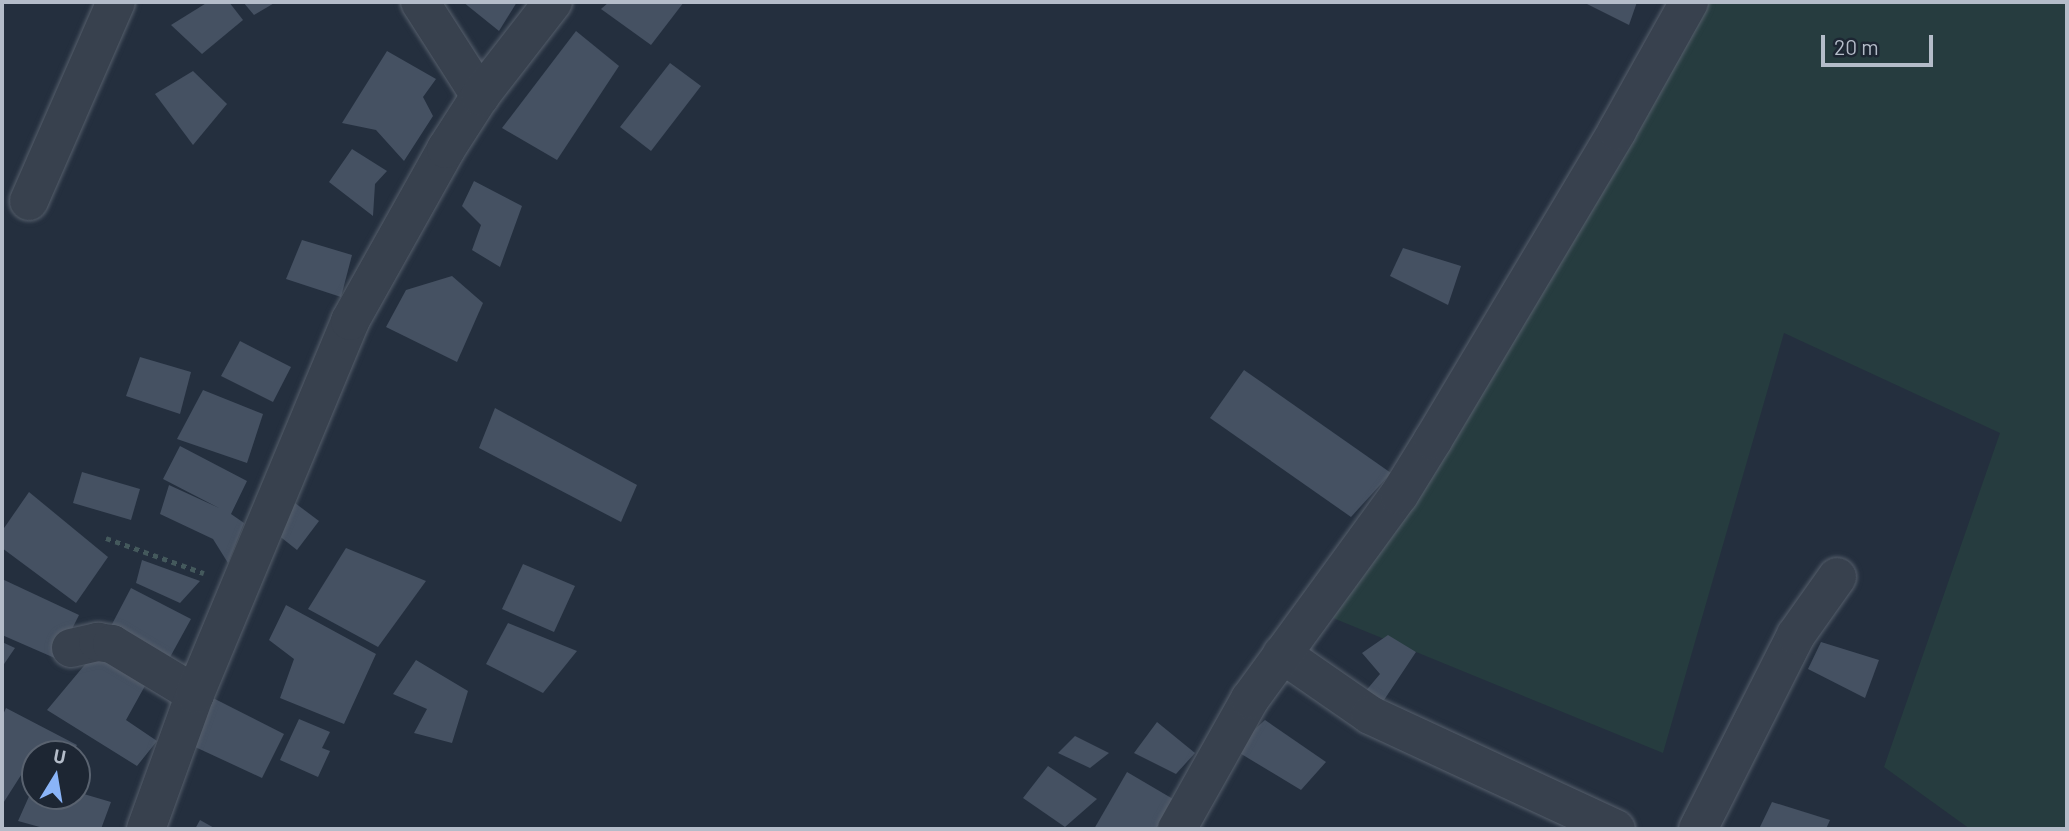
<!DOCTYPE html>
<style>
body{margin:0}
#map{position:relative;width:2069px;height:831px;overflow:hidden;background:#242f3e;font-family:Barlow,sans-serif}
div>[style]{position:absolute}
.green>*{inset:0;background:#263c3f}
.building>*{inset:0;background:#455162}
.path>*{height:4.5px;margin-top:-2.25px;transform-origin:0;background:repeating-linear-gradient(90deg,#44595c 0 5px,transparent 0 10px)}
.roads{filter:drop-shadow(0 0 2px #565f6c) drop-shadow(0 0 2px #565f6c)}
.minor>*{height:38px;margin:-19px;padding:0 19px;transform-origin:19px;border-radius:19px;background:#38414e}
span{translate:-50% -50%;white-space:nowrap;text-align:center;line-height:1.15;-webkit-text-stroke:5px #1d2633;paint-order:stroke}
.frame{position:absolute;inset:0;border:4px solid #b4bcc9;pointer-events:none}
.north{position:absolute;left:21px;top:740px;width:70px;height:70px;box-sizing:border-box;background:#1d2633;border:2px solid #59626f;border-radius:50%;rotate:11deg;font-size:19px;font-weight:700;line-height:28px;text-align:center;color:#b4bcc9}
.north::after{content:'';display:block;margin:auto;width:24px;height:32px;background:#8ab4f8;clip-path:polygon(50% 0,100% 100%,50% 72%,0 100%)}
.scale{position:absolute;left:1821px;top:35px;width:112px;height:32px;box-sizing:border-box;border:4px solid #b4bcc9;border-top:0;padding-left:9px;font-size:21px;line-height:24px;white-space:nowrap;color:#b4bcc9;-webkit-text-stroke:5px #1d2633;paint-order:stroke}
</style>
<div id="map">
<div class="green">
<i style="clip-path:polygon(1702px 2px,2067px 2px,2067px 829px,1970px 829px,1884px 767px,2000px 433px,1784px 333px,1663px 753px,1333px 618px)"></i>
</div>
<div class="building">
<i style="clip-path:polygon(208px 2px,229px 2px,243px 20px,202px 54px,171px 25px)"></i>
<i style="clip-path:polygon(243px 2px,276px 2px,254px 15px)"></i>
<i style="clip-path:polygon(463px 2px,517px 2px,499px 31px)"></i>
<i style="clip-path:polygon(609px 2px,684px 2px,651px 45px,601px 9px)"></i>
<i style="clip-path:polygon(1583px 2px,1637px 2px,1629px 25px)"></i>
<i style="clip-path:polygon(576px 31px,619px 66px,557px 160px,502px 128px)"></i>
<i style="clip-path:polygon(387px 51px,436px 79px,423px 97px,433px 116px,404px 161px,376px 130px,342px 123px)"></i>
<i style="clip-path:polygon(670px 63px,701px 86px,651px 151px,620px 127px)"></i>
<i style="clip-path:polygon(193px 71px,227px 104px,193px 145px,155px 94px)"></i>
<i style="clip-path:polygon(352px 149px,387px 171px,375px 184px,373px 216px,329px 182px)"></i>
<i style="clip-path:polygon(474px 181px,522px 206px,500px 267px,472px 250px,481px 225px,462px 206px)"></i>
<i style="clip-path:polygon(302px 240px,352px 255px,341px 297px,286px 279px)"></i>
<i style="clip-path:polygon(1403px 248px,1461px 266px,1448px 305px,1390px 276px)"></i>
<i style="clip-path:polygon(452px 276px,483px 303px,457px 362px,386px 327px,406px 290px)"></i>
<i style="clip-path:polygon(240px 341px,291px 367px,273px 402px,221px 376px)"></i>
<i style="clip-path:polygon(140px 357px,191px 372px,180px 414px,126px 396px)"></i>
<i style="clip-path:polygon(1244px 370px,1391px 473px,1351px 517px,1210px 418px)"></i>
<i style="clip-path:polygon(203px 390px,263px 414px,247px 463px,177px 439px)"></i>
<i style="clip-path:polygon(495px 408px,637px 485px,621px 522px,479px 448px)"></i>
<i style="clip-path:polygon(180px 446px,247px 481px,231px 514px,244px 523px,228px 563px,213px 539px,160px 514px,169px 485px,219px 508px,163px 479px)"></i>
<i style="clip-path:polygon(82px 472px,140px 489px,131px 520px,73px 503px)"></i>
<i style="clip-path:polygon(29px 492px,108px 557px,76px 603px,2px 548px,2px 531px)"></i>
<i style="clip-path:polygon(295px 503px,319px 521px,297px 550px,273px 531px)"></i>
<i style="clip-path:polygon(346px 548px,426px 581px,378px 647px,308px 609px)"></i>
<i style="clip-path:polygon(142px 560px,200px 581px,180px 603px,136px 583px)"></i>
<i style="clip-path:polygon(523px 564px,575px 586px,554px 632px,502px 609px)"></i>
<i style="clip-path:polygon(2px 579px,79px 615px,57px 659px,2px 635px)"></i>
<i style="clip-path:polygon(131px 588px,191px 619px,169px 659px,110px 628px)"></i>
<i style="clip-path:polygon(286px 605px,376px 654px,344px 724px,280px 698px,294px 659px,269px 640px)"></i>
<i style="clip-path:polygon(508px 623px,577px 651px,543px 693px,486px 664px)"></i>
<i style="clip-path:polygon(1388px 635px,1416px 652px,1382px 703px,1364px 693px,1380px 674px,1362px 653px)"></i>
<i style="clip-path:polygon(2px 642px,15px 648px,2px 667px)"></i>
<i style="clip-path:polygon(1821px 642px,1879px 660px,1865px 698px,1808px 669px)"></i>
<i style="clip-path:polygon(93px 655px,146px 684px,126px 720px,157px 741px,137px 766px,47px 710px)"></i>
<i style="clip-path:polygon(416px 660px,468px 691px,452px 743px,414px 733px,427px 709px,393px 694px)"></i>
<i style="clip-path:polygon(213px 698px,284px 734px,262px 778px,193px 746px)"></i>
<i style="clip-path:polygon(6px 708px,77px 745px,72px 754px,35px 754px,35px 772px,23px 772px,2px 805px,2px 717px)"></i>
<i style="clip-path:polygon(299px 719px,330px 732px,322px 748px,330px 751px,318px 777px,280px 760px)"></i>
<i style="clip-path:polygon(1265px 720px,1326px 762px,1301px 790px,1233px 749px)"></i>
<i style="clip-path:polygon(1157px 722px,1195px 753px,1176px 774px,1134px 753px)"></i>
<i style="clip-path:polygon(1075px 736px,1109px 753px,1090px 768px,1058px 753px)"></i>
<i style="clip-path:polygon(1048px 766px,1097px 799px,1065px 827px,1023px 798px)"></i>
<i style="clip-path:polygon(1127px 772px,1173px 799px,1156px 829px,1094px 829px)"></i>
<i style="clip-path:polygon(35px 783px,35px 796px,77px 796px,77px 792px,111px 802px,101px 829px,47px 829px,18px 821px)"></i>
<i style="clip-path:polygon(1772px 802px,1830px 820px,1826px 829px,1759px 829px)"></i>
<i style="clip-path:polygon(200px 820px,216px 829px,195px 829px)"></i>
</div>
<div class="path">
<i style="left:106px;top:538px;width:104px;rotate:19.7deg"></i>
</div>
<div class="roads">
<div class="minor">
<i style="left:420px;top:2px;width:112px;rotate:57.4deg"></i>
<i style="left:29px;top:201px;width:217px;rotate:-66.4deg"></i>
<i style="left:71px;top:648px;width:28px;rotate:-13deg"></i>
<i style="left:98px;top:642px;width:14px;rotate:8deg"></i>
<i style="left:112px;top:644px;width:97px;rotate:31.1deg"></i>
<i style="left:1282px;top:654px;width:107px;rotate:34.7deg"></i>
<i style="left:1370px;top:715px;width:271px;rotate:24.9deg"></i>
<i style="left:146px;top:829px;width:144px;rotate:-70.1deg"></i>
<i style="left:195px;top:694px;width:404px;rotate:-67.4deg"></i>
<i style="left:350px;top:321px;width:197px;rotate:-60.8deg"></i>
<i style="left:446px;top:149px;width:63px;rotate:-57.3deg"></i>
<i style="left:480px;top:96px;width:119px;rotate:-52.2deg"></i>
<i style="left:1177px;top:829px;width:149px;rotate:-60.7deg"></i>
<i style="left:1250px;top:699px;width:253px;rotate:-53.9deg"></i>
<i style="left:1399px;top:495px;width:65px;rotate:-58.3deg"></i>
<i style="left:1433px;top:440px;width:360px;rotate:-59.2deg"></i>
<i style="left:1617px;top:131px;width:148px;rotate:-60.8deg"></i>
<i style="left:1698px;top:829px;width:217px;rotate:-63.2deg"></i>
<i style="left:1796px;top:635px;width:71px;rotate:-54.7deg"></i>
</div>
</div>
<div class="frame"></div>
<div class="north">U</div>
<div class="scale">20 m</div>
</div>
